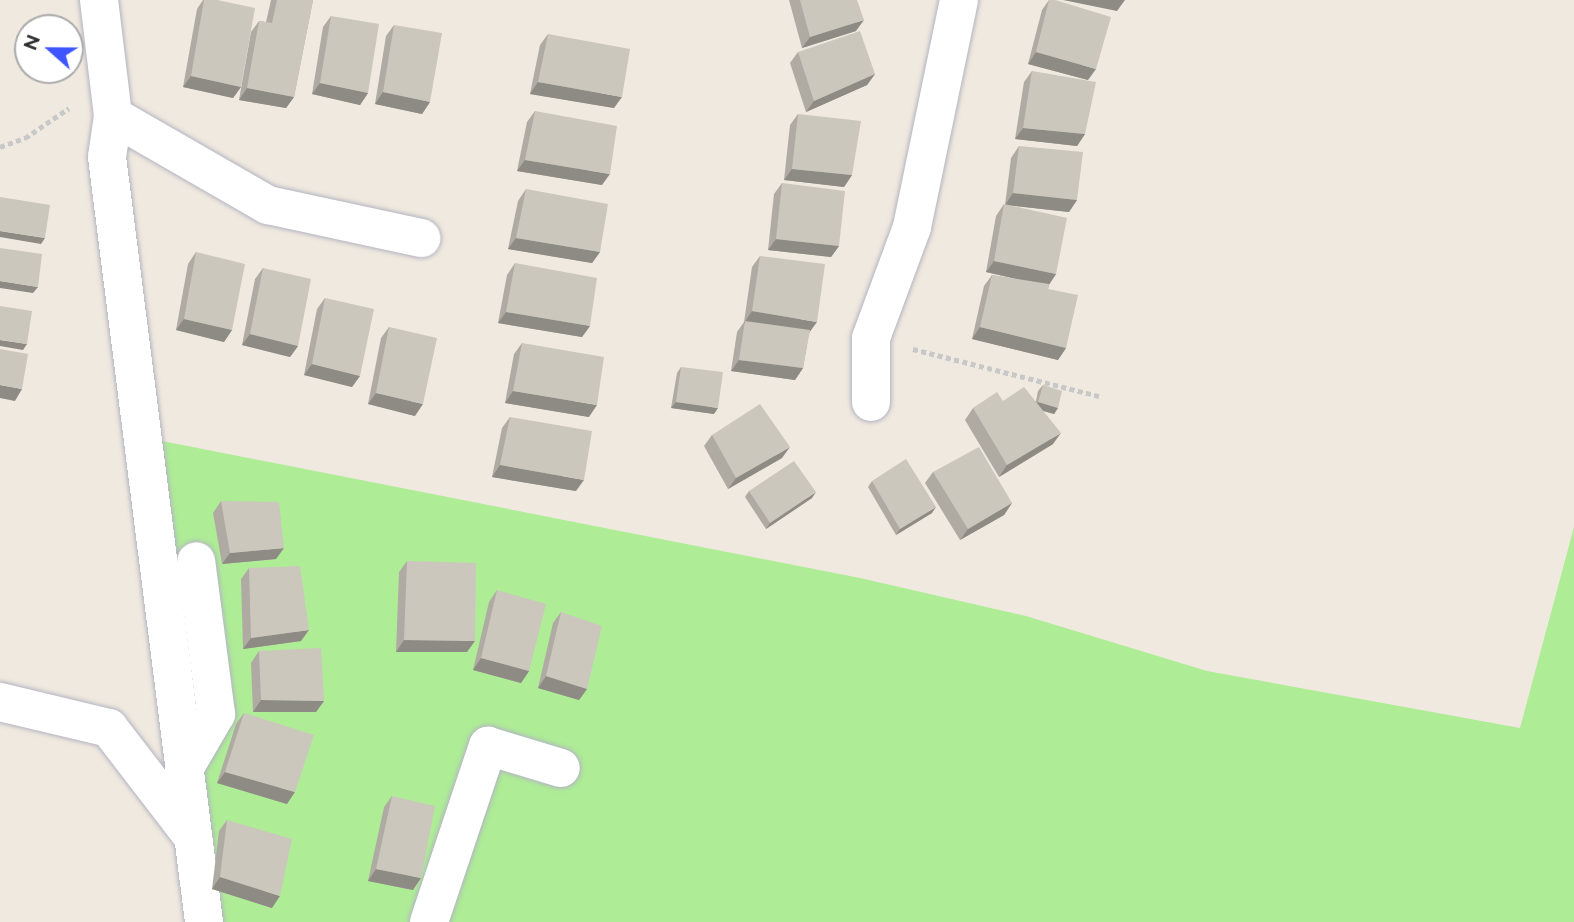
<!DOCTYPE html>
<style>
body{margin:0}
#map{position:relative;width:1574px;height:922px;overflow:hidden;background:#f0e9df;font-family:Raleway,sans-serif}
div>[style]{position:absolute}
.green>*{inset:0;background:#aeec96}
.path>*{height:4.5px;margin-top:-2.25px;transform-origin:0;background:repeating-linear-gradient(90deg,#c8c8c8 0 5px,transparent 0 8.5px)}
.roads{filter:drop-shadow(0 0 2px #b3b4c2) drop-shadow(0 0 2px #b3b4c2)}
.street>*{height:38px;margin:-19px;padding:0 19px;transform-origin:19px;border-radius:19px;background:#fff}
.wall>*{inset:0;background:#afaba3}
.shaded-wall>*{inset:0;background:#8e8b84}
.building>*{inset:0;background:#cbc7bd}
span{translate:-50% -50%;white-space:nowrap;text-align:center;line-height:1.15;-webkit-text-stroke:7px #fff;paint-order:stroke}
.north{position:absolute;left:14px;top:14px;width:70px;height:70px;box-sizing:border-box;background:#fff;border:2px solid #ababab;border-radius:50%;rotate:291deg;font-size:19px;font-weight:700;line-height:28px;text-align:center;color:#2d2d2d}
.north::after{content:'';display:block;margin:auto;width:24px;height:32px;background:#3d56ff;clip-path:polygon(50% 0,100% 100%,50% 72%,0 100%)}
</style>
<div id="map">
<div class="green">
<i style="clip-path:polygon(162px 441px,860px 578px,1026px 616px,1207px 671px,1520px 728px,1574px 527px,1574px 922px,216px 922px)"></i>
</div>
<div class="path">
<i style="left:0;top:147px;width:27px;rotate:-20deg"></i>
<i style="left:25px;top:138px;width:53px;rotate:-34.3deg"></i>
<i style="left:913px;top:349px;width:192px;rotate:14.2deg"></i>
</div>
<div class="roads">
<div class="street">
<i style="left:99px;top:0;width:117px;rotate:83.1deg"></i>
<i style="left:113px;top:116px;width:41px;rotate:98.3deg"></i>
<i style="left:107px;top:157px;width:771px;rotate:82.77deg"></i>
<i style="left:113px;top:116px;width:179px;rotate:29.9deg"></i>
<i style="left:268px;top:205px;width:157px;rotate:12.2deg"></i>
<i style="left:871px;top:402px;width:64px;rotate:-90deg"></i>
<i style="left:871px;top:338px;width:118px;rotate:-69.7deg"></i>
<i style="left:912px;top:227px;width:232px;rotate:-78.3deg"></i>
<i style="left:0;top:702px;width:112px;rotate:13.4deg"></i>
<i style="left:109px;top:728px;width:138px;rotate:52.4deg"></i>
<i style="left:184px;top:769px;width:64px;rotate:-59.8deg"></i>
<i style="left:216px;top:714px;width:154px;rotate:-97.4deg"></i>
<i style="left:429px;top:922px;width:186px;rotate:-71.5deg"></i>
<i style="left:488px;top:746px;width:76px;rotate:16.8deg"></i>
</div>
</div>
<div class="wall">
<i style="clip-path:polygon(203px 0,217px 0,241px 87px,233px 98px,183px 87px,197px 9px)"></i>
<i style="clip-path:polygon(271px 0,313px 0,294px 97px,286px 108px,239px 100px,251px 32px,259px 21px,266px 22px)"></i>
<i style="clip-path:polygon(789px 0,857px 0,856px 31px,802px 48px)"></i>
<i style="clip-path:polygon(1049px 0,1055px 0,1088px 80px,1028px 64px,1042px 10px)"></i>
<i style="clip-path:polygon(331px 16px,368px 93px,360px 105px,312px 94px,323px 27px)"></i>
<i style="clip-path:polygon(394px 25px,430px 102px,422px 114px,375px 104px,386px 36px)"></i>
<i style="clip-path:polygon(548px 34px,614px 108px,530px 94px,540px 45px)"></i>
<i style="clip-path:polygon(798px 52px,875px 74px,867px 85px,806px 112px,790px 63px)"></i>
<i style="clip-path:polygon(1032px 71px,1085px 134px,1077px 146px,1015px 139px,1024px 82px)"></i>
<i style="clip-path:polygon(535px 111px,602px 185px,517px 171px,527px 122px)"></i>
<i style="clip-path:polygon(798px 114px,852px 175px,844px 187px,784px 180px,790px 125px)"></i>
<i style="clip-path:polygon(1019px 146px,1077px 200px,1069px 212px,1008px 205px,1056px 274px,1049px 285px,1048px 289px,1066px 348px,1058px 360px,972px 339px,984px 286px,992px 275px,1020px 280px,986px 272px,996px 216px,1004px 204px,1005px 205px,1011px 158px)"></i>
<i style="clip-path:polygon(782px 183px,839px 246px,831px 257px,768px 250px,774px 194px)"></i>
<i style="clip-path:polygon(526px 189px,600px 252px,592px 263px,508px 249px,518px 201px)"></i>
<i style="clip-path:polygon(196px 252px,232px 330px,224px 342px,176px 330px,188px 264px)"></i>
<i style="clip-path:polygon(760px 256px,809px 333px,803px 368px,795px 380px,731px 371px,737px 332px,744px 322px,752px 267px)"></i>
<i style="clip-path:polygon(515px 263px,590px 326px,582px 337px,498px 323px,507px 275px)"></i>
<i style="clip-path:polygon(263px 268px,298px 346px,290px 357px,242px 345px,255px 279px)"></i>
<i style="clip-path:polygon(325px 298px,360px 376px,352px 387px,304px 375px,317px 309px)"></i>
<i style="clip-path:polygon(389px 327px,415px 416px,368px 404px,381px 338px)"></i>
<i style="clip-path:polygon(522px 343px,589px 417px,505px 403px,514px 354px)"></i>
<i style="clip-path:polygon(681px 367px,714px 414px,671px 408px,677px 373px)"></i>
<i style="clip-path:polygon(1043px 385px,1058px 408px,1054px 414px,1043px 411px,1053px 444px,999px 477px,965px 420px,973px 408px,1003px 401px,1036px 401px,1038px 391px)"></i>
<i style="clip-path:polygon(510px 417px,576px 491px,492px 477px,502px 428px)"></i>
<i style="clip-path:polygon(712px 435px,782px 458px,728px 489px,704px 446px)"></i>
<i style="clip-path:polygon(933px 472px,1012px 503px,1004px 515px,960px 540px,925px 483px)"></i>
<i style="clip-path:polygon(872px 481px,932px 513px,896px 535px,868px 487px)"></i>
<i style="clip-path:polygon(749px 491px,812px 498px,766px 529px,745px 497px)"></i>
<i style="clip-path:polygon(221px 501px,276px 559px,222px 564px,213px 513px)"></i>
<i style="clip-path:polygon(407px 561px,467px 652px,396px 652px,399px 572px)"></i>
<i style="clip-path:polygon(249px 568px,301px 641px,243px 649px,241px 579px)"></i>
<i style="clip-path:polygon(497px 590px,529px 671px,521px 683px,473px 670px,489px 602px)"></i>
<i style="clip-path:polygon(561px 612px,587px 689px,579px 700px,538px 688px,553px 623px)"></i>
<i style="clip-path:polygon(259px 651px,324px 701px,316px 712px,253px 712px,251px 663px)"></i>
<i style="clip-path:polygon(244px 713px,287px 804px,217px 783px,236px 724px)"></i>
<i style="clip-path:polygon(392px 796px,413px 890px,368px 881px,384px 807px)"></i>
<i style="clip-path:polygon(227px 820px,272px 908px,212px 889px,219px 831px)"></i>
</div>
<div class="shaded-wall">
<i style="clip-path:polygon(1063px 0,1125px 0,1117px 11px)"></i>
<i style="clip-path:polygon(864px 20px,856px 31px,802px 48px,810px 37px)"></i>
<i style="clip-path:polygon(1036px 52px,1096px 69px,1088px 80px,1028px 64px)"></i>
<i style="clip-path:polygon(875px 74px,867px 85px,806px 112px,814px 101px)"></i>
<i style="clip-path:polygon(191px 76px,241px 87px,233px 98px,183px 87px)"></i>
<i style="clip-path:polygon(538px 82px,622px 97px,614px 108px,530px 94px)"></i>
<i style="clip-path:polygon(320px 83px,368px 93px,360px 105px,312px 94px)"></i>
<i style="clip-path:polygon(247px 88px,294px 97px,286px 108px,239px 100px)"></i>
<i style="clip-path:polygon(383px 92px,430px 102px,422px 114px,375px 104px)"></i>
<i style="clip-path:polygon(1023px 128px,1085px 134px,1077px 146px,1015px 139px)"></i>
<i style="clip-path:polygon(525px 160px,610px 174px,602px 185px,517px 171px)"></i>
<i style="clip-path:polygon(792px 169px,852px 175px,844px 187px,784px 180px)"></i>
<i style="clip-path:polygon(1013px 193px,1077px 200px,1069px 212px,1005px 205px)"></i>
<i style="clip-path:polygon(0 231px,45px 238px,41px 244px,0 237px)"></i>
<i style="clip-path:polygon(516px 238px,600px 252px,592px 263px,508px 249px)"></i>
<i style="clip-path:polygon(776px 239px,839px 246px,831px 257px,768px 250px)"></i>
<i style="clip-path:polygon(994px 261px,1056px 274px,1048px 286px,986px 272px)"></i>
<i style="clip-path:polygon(0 281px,38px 287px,33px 293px,0 288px)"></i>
<i style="clip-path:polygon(752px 311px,817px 322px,809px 333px,744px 323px)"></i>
<i style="clip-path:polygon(506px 312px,590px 326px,582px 337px,498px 323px)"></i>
<i style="clip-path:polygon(184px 319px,232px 330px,224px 342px,176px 330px)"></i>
<i style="clip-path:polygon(980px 327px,1066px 348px,1058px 360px,972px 339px)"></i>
<i style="clip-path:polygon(250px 334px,298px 346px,290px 357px,242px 345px)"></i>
<i style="clip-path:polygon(0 340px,27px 344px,23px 350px,0 346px)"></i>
<i style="clip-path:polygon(739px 360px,803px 368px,795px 380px,731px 371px)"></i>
<i style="clip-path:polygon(312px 364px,360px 376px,352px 387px,304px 375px)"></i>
<i style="clip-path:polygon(0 385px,22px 389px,15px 401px,0 398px)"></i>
<i style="clip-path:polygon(513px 391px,597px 405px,589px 417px,505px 403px)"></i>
<i style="clip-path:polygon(376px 393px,423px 404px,415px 416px,368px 404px)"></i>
<i style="clip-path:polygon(676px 402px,718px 408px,714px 414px,671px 408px)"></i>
<i style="clip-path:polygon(1038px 402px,1058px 408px,1054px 414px,1034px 408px)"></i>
<i style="clip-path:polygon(1061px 433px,1053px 444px,999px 477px,1007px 465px)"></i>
<i style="clip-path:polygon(790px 447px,782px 458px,728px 489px,736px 478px)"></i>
<i style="clip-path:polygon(500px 465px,584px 480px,576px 491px,492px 477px)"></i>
<i style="clip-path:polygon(816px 492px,812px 498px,766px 529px,770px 523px)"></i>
<i style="clip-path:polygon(1012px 503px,1004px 515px,960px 540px,968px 529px)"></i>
<i style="clip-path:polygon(936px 507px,932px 513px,896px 535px,900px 529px)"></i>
<i style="clip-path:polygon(284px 548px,276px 559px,222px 564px,230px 553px)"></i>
<i style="clip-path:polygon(309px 630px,301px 641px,243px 649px,251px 638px)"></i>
<i style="clip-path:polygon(404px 640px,475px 641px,467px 652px,396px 652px)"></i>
<i style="clip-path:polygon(481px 658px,529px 671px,521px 683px,473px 670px)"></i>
<i style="clip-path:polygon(546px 676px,587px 689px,579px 700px,538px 688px)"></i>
<i style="clip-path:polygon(261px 700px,324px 701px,316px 712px,253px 712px)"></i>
<i style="clip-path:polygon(225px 772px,295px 792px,287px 804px,217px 783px)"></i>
<i style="clip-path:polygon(376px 869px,421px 878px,413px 890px,368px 881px)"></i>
<i style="clip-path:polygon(220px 877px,280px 896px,272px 908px,212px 889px)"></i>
</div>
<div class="building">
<i style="clip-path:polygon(204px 0,217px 0,255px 8px,241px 87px,191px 76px)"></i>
<i style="clip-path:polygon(277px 0,313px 0,294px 97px,247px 88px,259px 21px,272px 23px)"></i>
<i style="clip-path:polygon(800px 0,857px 0,864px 20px,810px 37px)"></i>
<i style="clip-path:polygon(1049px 0,1055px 0,1111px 17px,1096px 69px,1036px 52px)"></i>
<i style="clip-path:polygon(331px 16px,379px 24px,368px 93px,320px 83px)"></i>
<i style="clip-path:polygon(394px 25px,442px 33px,430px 102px,383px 92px)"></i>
<i style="clip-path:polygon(860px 31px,875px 74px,814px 101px,798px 52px)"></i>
<i style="clip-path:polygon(548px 34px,630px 49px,622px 97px,538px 82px)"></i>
<i style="clip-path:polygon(1032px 71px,1096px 82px,1085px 134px,1023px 128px)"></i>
<i style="clip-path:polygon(535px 111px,617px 126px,610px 174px,525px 160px)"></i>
<i style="clip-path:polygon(798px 114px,861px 121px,852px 175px,792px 169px)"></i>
<i style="clip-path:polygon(1019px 146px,1083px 152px,1077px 200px,1013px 193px)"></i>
<i style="clip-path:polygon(782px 183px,845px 191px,839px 246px,776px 239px)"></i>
<i style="clip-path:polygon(526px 189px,608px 204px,600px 252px,516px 238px)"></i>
<i style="clip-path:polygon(0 197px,50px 205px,45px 238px,0 231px)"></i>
<i style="clip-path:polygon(1004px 204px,1067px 218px,1056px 274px,994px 261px)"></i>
<i style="clip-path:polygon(0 248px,42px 254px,38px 287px,0 281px)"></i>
<i style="clip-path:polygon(196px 252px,245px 264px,232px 330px,184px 319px)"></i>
<i style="clip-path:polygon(760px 256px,825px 264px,817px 322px,752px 311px)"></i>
<i style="clip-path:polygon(515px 263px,597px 278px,590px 326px,506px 312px)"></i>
<i style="clip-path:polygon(263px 268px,311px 279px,298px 346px,250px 334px)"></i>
<i style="clip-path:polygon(992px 275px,1049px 284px,1048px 289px,1078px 295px,1066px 348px,980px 327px)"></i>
<i style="clip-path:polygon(325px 298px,374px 309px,360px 376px,312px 364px)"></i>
<i style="clip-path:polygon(0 306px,32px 311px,27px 344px,0 340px)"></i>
<i style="clip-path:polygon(745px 321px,810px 330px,803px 368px,739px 360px)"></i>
<i style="clip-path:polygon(389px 327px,437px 338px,423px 404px,376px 393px)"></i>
<i style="clip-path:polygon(522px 343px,604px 357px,597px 405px,513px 391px)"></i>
<i style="clip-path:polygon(0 349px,28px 354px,22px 389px,0 385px)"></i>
<i style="clip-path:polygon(681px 367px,723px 372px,718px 408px,676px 402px)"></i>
<i style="clip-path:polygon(1043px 385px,1062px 391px,1058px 408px,1038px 402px)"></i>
<i style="clip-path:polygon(1024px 387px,1061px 433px,1007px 465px,973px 408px,997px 392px,1003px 401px)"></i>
<i style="clip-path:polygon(760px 404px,790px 447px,736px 478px,712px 435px)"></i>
<i style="clip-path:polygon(510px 417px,592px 431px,584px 480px,500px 465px)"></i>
<i style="clip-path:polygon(979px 447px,1012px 503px,968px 529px,933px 472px)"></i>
<i style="clip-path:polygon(906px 459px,936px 507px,900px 529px,872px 481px)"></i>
<i style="clip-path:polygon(794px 461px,816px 492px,770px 523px,749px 491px)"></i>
<i style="clip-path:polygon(221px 501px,279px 502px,284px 548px,230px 553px)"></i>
<i style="clip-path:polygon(407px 561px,476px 563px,475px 641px,404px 640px)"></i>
<i style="clip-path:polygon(300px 566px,309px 630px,251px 638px,249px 568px)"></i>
<i style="clip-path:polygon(497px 590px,546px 604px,529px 671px,481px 658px)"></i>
<i style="clip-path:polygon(561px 612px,602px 626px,587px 689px,546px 676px)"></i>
<i style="clip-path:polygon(321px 648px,324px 701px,261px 700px,259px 651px)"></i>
<i style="clip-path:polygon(244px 713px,314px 735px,295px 792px,225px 772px)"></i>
<i style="clip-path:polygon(392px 796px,435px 806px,421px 878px,376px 869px)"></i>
<i style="clip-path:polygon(227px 820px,292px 839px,280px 896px,220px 877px)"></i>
</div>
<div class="north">N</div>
</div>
